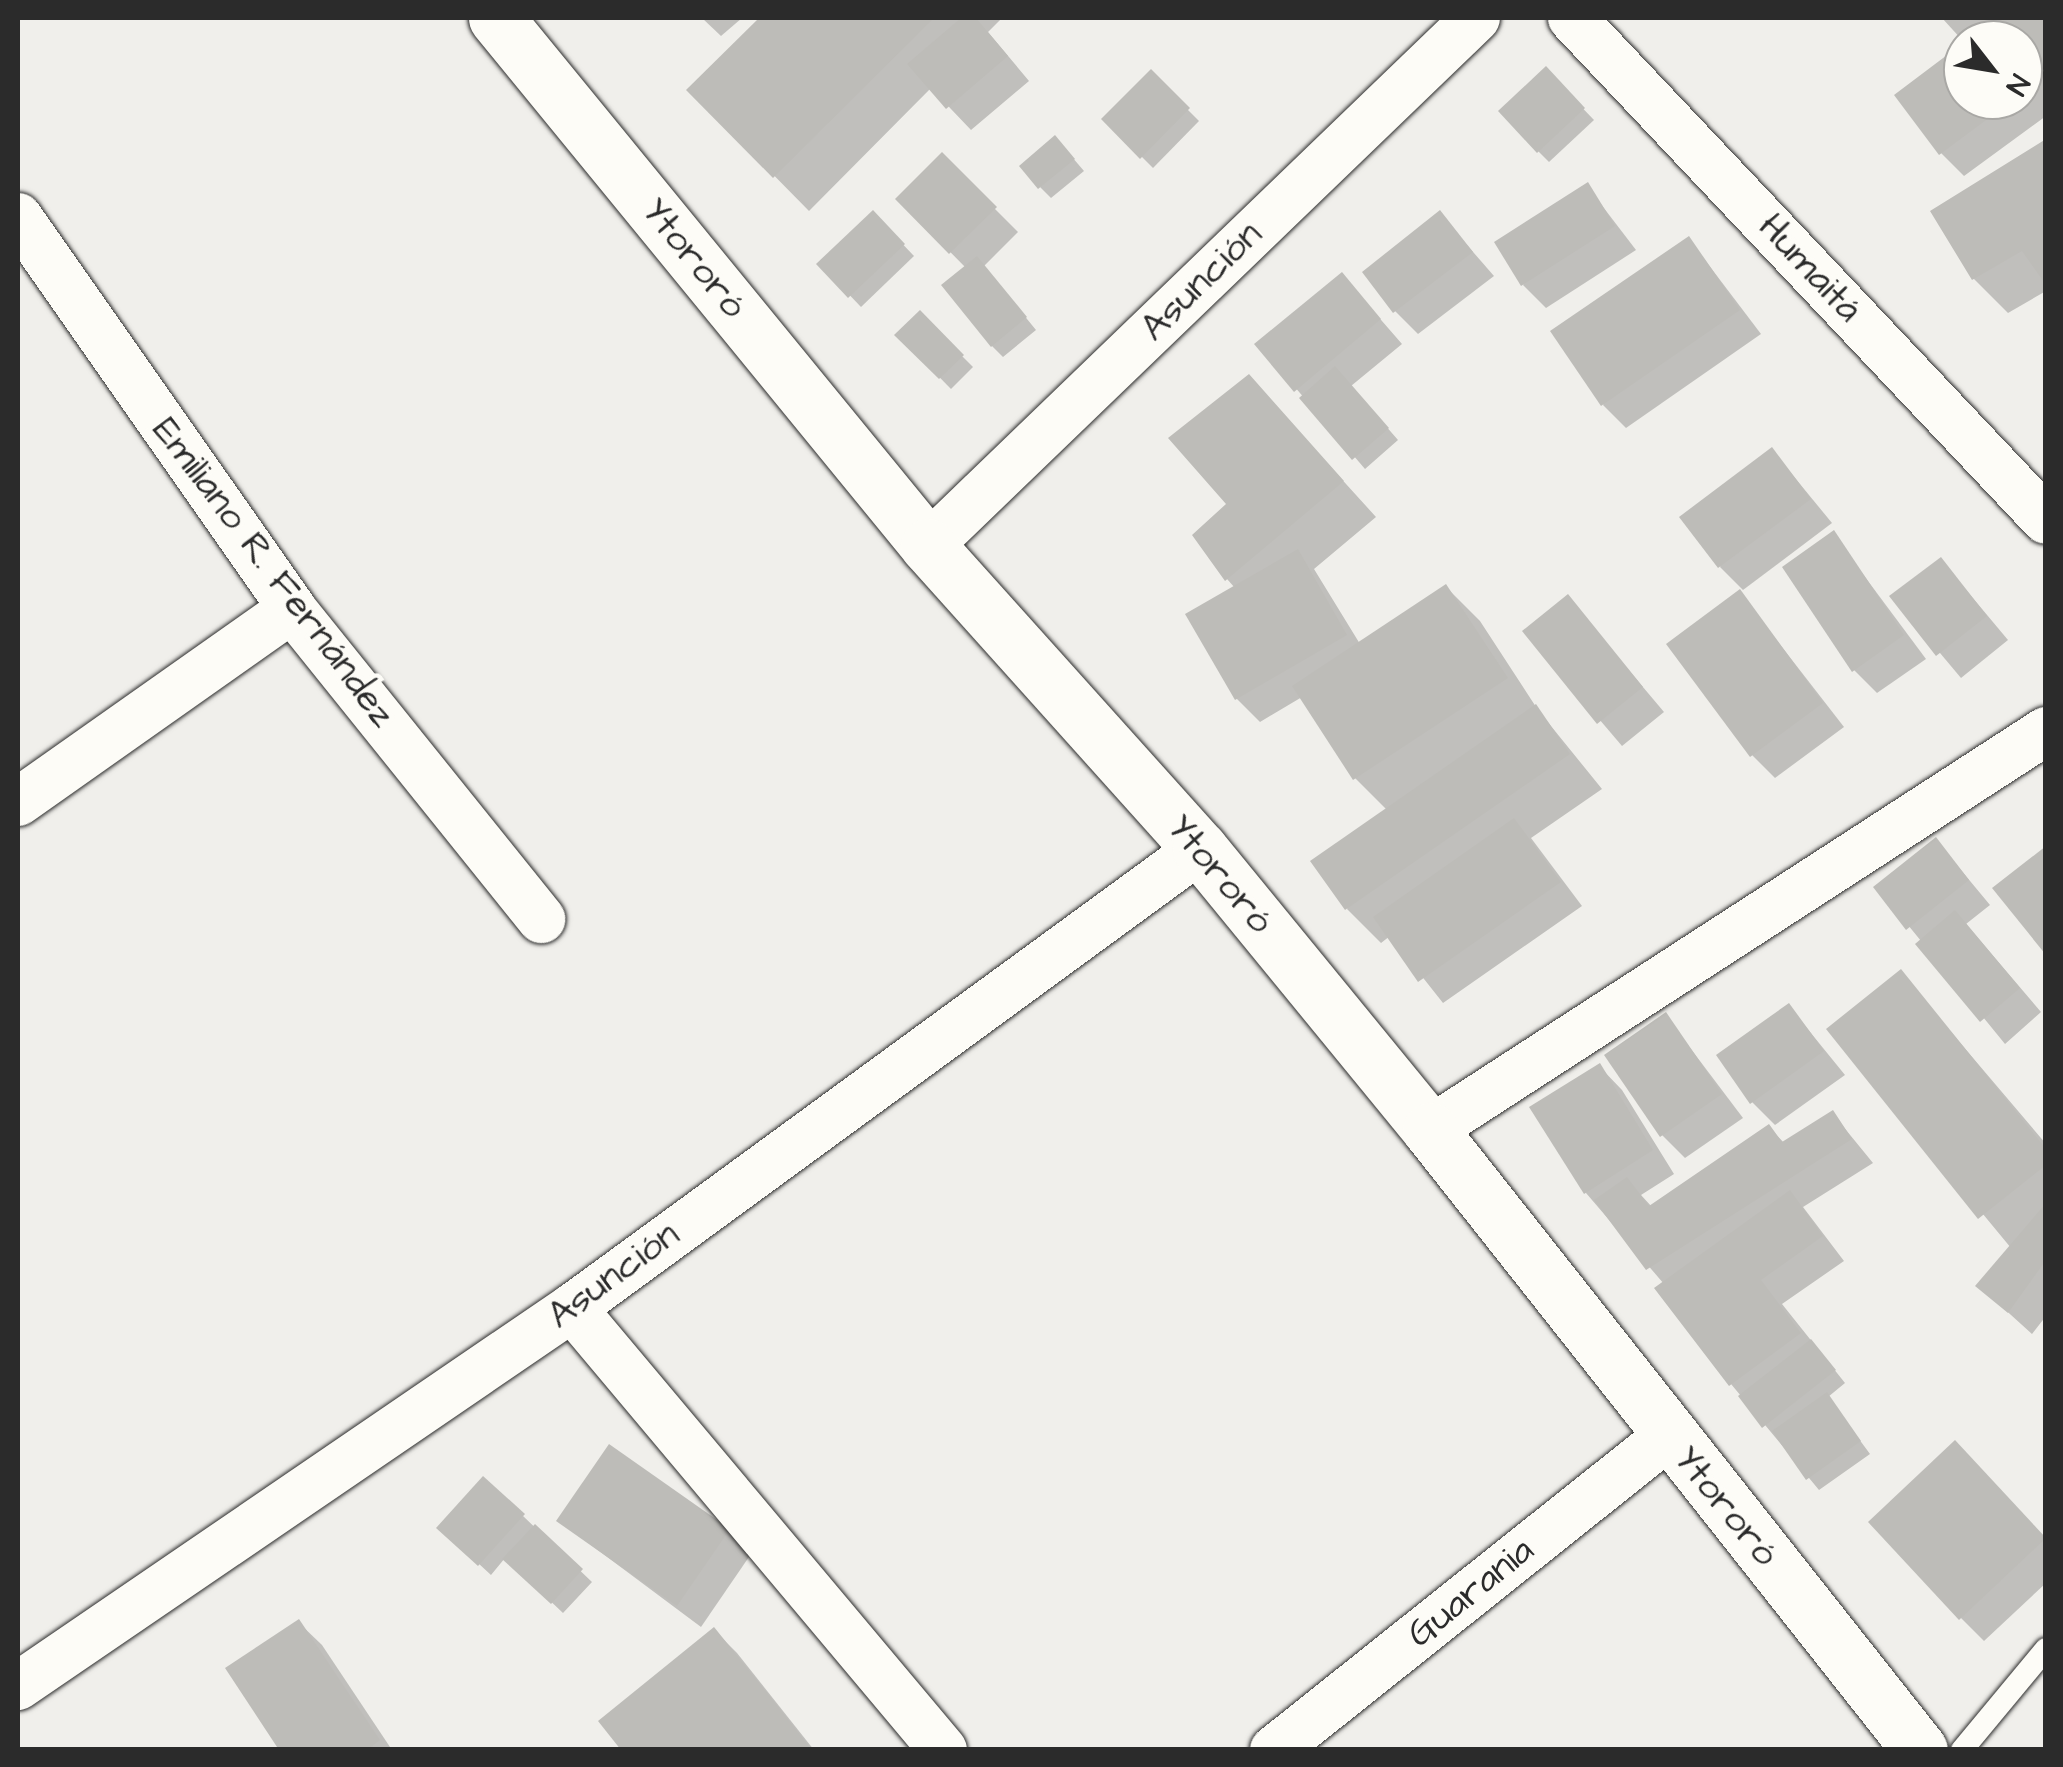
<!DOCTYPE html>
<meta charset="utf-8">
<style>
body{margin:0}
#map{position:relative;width:2063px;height:1767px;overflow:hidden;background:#f0efeb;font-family:"Architects Daughter",sans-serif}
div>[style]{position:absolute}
.shadow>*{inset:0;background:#0003}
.building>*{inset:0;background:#bdbcb8}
.roads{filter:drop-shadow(0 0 2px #2b2b2b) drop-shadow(0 0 2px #2b2b2b)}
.service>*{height:22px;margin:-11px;padding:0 11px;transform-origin:11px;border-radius:11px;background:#fdfcf7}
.minor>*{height:48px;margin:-24px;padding:0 24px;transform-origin:24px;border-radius:24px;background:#fdfcf7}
.tertiary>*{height:55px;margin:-27.5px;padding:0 27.5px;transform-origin:27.5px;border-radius:27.5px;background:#fdfcf7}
span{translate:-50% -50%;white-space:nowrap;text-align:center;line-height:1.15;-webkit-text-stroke:9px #fdfcf7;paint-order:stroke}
.street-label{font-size:38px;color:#2b2b2b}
.frame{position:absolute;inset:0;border:20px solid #2b2b2b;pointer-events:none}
.north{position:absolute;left:1943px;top:20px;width:100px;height:100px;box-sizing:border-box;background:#fdfcf7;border:2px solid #a9a8a5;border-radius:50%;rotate:121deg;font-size:28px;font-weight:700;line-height:40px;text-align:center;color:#2b2b2b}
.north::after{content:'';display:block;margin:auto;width:35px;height:45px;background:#2b2b2b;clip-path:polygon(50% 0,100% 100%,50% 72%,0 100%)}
</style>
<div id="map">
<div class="shadow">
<i style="clip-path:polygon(702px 18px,742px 18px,721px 36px)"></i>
<i style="clip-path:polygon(763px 18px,1002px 18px,988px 32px,1029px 81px,971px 130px,931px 88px,809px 211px,690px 90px)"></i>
<i style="clip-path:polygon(1942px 18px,2046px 18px,2046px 116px,1964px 176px,1941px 153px,1963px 46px,1963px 100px,2023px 100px,2023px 40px,1963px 41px)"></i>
<i style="clip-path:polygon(1546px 70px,1594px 120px,1549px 162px,1538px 151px)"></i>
<i style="clip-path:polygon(1151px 73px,1199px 121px,1153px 168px,1104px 119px)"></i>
<i style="clip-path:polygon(2046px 142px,2046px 291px,2008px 313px,1974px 279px,1933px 212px)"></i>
<i style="clip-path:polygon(1066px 150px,1084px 171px,1051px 198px,1040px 187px)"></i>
<i style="clip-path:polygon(942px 156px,1018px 232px,984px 266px,1036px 330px,1003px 357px,992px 346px,966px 268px,898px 199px)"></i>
<i style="clip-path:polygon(1587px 186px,1636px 250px,1546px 308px,1523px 285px)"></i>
<i style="clip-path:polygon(873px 213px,914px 256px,861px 307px,820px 264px)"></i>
<i style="clip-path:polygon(1440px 214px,1494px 276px,1418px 334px,1395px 311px)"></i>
<i style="clip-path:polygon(1689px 239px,1761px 334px,1626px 428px,1603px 405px)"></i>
<i style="clip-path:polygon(1342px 275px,1402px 344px,1351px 386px,1398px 440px,1365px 469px,1258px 344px)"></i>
<i style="clip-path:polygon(920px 314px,973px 367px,951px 389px,898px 335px)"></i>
<i style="clip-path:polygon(1249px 377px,1376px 517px,1314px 569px,1360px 644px,1446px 587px,1480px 621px,1538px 710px,1602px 789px,1531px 838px,1582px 906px,1443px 1003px,1390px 936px,1381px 943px,1347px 909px,1387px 810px,1355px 778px,1302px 697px,1260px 722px,1237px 699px,1235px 588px,1227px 579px,1229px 504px)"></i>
<i style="clip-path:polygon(1772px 450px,1832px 523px,1743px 590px,1720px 567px)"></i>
<i style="clip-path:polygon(1833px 534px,1926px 659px,1877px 693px,1854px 670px)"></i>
<i style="clip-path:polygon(1941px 560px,2008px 640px,1961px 678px,1893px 597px)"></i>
<i style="clip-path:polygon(1740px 593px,1844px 727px,1775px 778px,1752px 755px)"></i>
<i style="clip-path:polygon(1567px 597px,1664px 712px,1622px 746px,1525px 632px)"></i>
<i style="clip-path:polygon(1936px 840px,1990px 905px,1966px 924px,2041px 1012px,2005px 1044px,1877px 887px)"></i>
<i style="clip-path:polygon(1900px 972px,2046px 1144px,2046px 1316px,2032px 1334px,1979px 1286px,2011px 1248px,1830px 1029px)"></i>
<i style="clip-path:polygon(1789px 1006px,1845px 1075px,1775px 1125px,1752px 1102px)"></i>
<i style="clip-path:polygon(1666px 1016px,1743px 1118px,1685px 1158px,1662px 1135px)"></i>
<i style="clip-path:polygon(1599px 1066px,1622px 1090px,1674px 1174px,1641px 1195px,1652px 1207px,1769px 1127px,1785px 1144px,1833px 1114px,1873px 1163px,1803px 1207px,1844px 1261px,1782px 1304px,1845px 1383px,1828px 1397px,1870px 1454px,1819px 1490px,1731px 1384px,1664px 1284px,1586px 1193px)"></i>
<i style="clip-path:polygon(1978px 1466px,2046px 1540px,2046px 1583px,1984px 1641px,1961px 1618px)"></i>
<i style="clip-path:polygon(523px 1516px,592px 1582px,563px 1613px,505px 1558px,491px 1575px,451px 1538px)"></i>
<i style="clip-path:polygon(559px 1521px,728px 1530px,751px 1554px,701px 1627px)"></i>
<i style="clip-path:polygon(298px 1622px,322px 1645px,392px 1750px,282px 1750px)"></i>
<i style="clip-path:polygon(714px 1630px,737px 1653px,814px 1750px,624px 1750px)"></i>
</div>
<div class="building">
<i style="clip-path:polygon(759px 18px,934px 18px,773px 178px,686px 90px)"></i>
<i style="clip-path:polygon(961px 18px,976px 18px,1008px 56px,946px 109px,907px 64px)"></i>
<i style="clip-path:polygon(1997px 18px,2046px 18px,2046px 76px,2023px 92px,2023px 40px,1967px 40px)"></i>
<i style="clip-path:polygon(1963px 43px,1963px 100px,2013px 100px,1939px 155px,1894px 95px)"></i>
<i style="clip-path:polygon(1546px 66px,1585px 108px,1537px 153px,1498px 111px)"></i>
<i style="clip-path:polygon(1151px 69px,1190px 108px,1140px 159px,1101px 119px)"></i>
<i style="clip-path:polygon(1055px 135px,1075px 159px,1038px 189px,1019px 166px)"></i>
<i style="clip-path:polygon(2046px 139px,2046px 285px,2022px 251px,1972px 280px,1930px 211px)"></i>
<i style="clip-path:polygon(942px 152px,997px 207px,949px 254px,895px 199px)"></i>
<i style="clip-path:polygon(1588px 182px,1615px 226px,1521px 286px,1494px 242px)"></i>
<i style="clip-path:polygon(873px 210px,905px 244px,848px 298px,816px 264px)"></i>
<i style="clip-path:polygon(1440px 210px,1473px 252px,1393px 313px,1362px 272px)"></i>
<i style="clip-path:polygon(1689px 236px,1740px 310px,1601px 406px,1550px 331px)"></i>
<i style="clip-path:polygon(977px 256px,1027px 317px,991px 347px,941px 285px)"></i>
<i style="clip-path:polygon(1342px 272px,1381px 319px,1294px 392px,1254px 344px)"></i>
<i style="clip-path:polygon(920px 310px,964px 355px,939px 379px,894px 335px)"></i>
<i style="clip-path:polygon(1335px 366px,1389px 428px,1352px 460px,1299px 398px)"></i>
<i style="clip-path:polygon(1249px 374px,1344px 481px,1225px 581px,1192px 535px,1226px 504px,1168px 438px)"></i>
<i style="clip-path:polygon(1772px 447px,1811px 499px,1718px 568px,1679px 517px)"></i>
<i style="clip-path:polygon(1834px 530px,1904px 635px,1852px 672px,1782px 567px)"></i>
<i style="clip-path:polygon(1298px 549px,1347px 635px,1235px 700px,1185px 614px)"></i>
<i style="clip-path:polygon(1941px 557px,1987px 616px,1936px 656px,1889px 596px)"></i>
<i style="clip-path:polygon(1446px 584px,1508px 678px,1353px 780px,1292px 686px)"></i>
<i style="clip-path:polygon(1740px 589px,1823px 703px,1750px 757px,1666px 644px)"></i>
<i style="clip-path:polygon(1568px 594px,1643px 687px,1597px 724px,1522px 631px)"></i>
<i style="clip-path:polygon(1536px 704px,1570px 754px,1345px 910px,1310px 861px)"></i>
<i style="clip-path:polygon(1514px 818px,1561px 882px,1418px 982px,1373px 917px)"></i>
<i style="clip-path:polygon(1936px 837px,1969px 880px,1906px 930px,1873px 887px)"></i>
<i style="clip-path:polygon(2046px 846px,2046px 955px,1992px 888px)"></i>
<i style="clip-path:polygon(1955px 910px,2020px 988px,1980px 1022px,1915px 944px)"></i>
<i style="clip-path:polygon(1901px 969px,2046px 1149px,2046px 1165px,1978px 1219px,1826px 1029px)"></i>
<i style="clip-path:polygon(1789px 1003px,1824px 1051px,1750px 1104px,1716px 1055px)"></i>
<i style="clip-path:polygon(1666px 1012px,1722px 1094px,1660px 1137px,1604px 1055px)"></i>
<i style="clip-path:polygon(1600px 1063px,1653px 1150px,1584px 1194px,1529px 1107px)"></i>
<i style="clip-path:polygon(1833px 1110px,1852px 1139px,1646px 1270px,1594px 1200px,1627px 1177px,1649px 1206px,1769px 1124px,1782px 1142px)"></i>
<i style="clip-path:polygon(1790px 1190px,1823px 1236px,1761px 1280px,1801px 1333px,1729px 1386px,1654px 1288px)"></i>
<i style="clip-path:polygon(2046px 1203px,2046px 1260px,2008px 1313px,1975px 1286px)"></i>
<i style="clip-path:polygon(1811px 1339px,1836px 1370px,1762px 1428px,1738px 1396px)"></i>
<i style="clip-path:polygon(1827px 1392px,1861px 1441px,1806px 1480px,1772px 1431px)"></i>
<i style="clip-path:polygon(1955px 1440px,2046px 1538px,1959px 1620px,1868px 1522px)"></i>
<i style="clip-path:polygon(609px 1444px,730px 1529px,677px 1606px,556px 1521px)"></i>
<i style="clip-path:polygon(483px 1476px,525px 1514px,478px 1566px,436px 1528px)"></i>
<i style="clip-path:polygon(535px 1524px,583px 1569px,551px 1604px,502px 1559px)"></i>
<i style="clip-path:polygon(299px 1619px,380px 1740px,367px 1750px,279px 1750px,225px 1668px)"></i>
<i style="clip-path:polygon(714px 1627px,772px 1699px,812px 1750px,621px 1750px,598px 1721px)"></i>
</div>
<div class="roads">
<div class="service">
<i style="left:1962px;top:1750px;width:131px;rotate:-50.3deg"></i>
</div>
<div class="minor">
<i style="left:1572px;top:18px;width:690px;rotate:46.64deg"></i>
<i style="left:18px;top:217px;width:478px;rotate:55deg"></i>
<i style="left:292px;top:609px;width:398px;rotate:51.2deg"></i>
<i style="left:928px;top:546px;width:761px;rotate:-43.94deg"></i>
<i style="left:18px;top:802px;width:335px;rotate:-35.2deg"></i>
<i style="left:1430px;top:1130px;width:734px;rotate:-32.93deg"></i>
<i style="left:572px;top:1308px;width:577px;rotate:49.99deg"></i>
<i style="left:18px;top:1686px;width:671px;rotate:-34.31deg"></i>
<i style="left:572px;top:1308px;width:778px;rotate:-36.16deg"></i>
<i style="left:1274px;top:1750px;width:504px;rotate:-38.55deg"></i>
</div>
<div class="tertiary">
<i style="left:496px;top:18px;width:682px;rotate:50.71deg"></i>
<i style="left:928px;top:546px;width:407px;rotate:48.1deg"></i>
<i style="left:1200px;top:849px;width:363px;rotate:50.7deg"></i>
<i style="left:1430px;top:1130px;width:790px;rotate:51.68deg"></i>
</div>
</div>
<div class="street-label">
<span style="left:693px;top:259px;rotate:51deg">Ytororó</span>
<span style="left:1809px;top:269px;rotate:47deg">Humaitá</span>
<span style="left:1202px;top:282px;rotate:-44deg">Asunción</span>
<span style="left:273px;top:573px;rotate:53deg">Emiliano R. Fernández</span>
<span style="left:1219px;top:875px;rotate:50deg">Ytororó</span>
<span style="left:614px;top:1276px;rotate:-36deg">Asunción</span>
<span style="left:1725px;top:1507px;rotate:51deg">Ytororó</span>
<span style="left:1471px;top:1593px;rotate:-39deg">Guarania</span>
</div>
<div class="frame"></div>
<div class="north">N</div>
</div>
